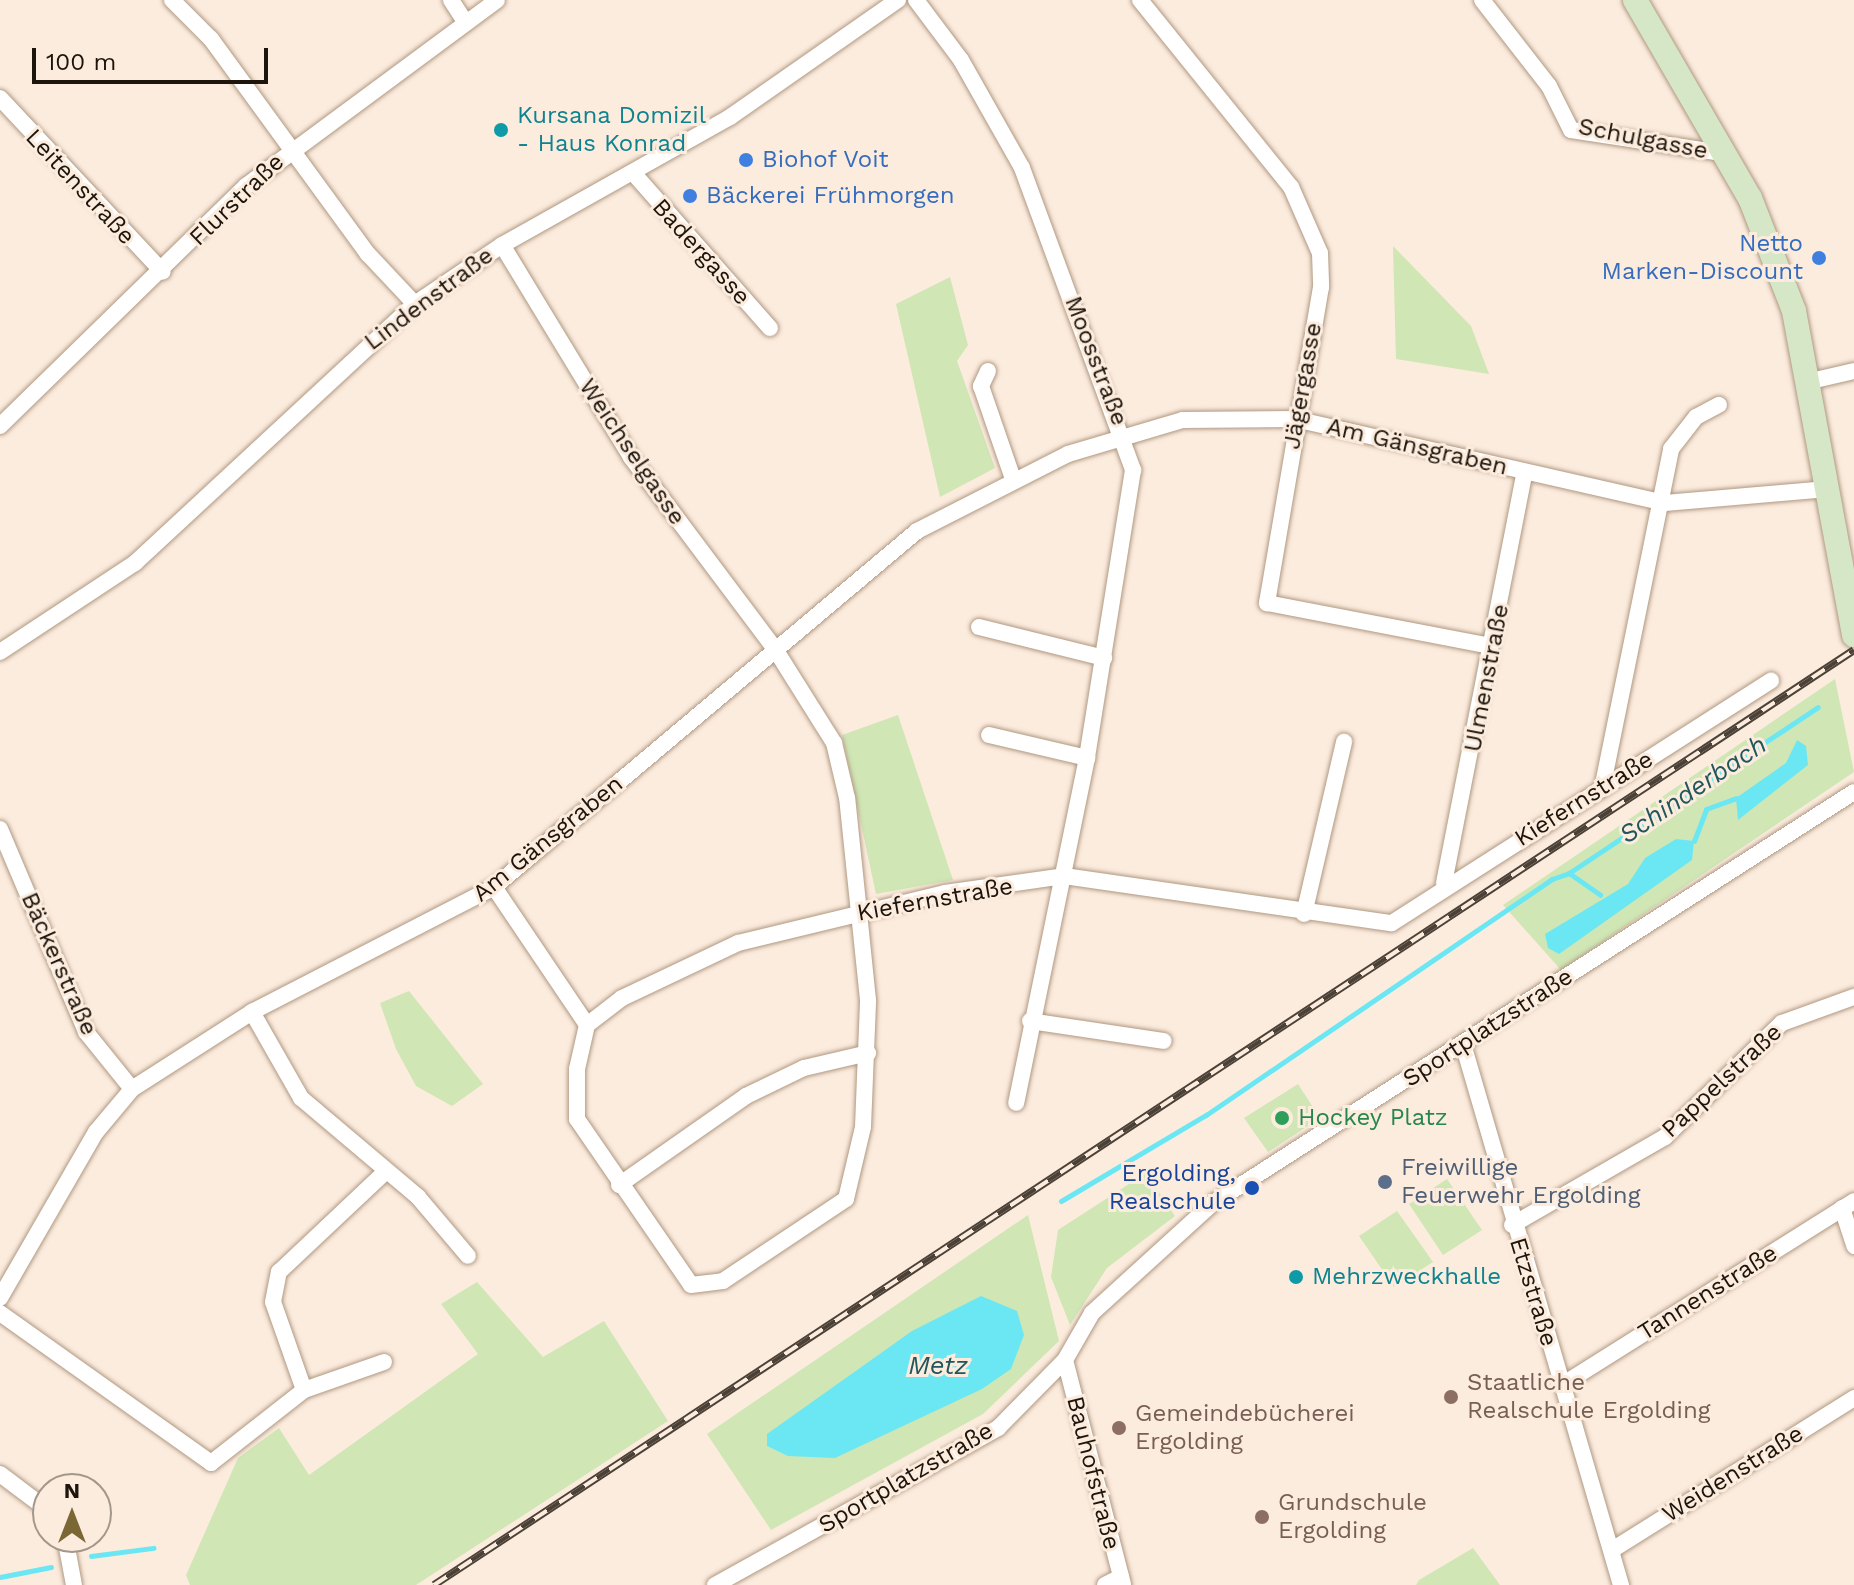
<!DOCTYPE html>
<meta charset="utf-8">
<style>
body{margin:0}
#map{position:relative;width:1854px;height:1585px;overflow:hidden;background:#fcecde;font-family:"Work Sans",sans-serif}
div>[style]{position:absolute}
.green>*{inset:0;background:#d0e6b5}
.water>*{inset:0;background:#6be7f3}
.stream>*{height:5px;margin:-2.5px;padding:0 2.5px;transform-origin:2.5px;border-radius:2.5px;background:#6be7f3}
.roads{filter:drop-shadow(0 0 2px #b09881) drop-shadow(0 0 2px #b09881)}
.street>*{height:16px;margin:-8px;padding:0 8px;transform-origin:8px;border-radius:8px;background:#fff}
.secondary>*{height:24px;margin:-12px;padding:0 12px;transform-origin:12px;border-radius:12px;background:#d6e7c8}
.rail>*{height:8px;margin-top:-4px;transform-origin:0;background:repeating-linear-gradient(90deg,#fcecde 0 15px,#4c4137 0 30px);box-sizing:border-box;border-block:2px solid #4c4137}
.dots>*{width:22px;height:22px;translate:-50% -50%;box-sizing:border-box;border:4px solid #fcecde;border-radius:50%}
span{translate:-50% -50%;white-space:nowrap;text-align:center;line-height:1.15;-webkit-text-stroke:6px #fcecde;paint-order:stroke}
.culture-label{font-size:24px;color:#0d838f}
.left{translate:0 -50%;text-align:left}
.street-label{font-size:24px;color:#1d140b}
.shop-label{font-size:24px;color:#366cbe}
.right{translate:-100% -50%;text-align:right}
.leisure-label{font-size:24px;color:#27864d}
.service-label{font-size:24px;color:#4e5e75}
.transit-label{font-size:24px;color:#164399}
.education-label{font-size:24px;color:#785e54}
.water-label{font-size:26px;color:#21575c;font-style:italic}
.north{position:absolute;left:32px;top:1473px;width:80px;height:80px;box-sizing:border-box;background:#fcecde;border:2px solid #a3968a;border-radius:50%;rotate:0deg;font-size:22px;font-weight:700;line-height:32px;text-align:center;color:#1d140b}
.north::after{content:'';display:block;margin:auto;width:28px;height:36px;background:#7b6736;clip-path:polygon(50% 0,100% 100%,50% 72%,0 100%)}
.scale{position:absolute;left:32px;top:48px;width:236px;height:36px;box-sizing:border-box;border:4px solid #1d140b;border-top:0;padding-left:10px;font-size:24px;line-height:28px;white-space:nowrap;color:#1d140b;-webkit-text-stroke:6px #fcecde;paint-order:stroke}
</style>
<div id="map">
<div class="green">
<i style="clip-path:polygon(1393px 246px,1471px 326px,1489px 374px,1396px 359px)"></i>
<i style="clip-path:polygon(950px 277px,968px 345px,957px 361px,995px 468px,940px 497px,896px 304px)"></i>
<i style="clip-path:polygon(1835px 679px,1854px 772px,1561px 970px,1503px 905px)"></i>
<i style="clip-path:polygon(898px 715px,953px 880px,876px 894px,842px 735px)"></i>
<i style="clip-path:polygon(409px 991px,483px 1084px,452px 1106px,416px 1086px,396px 1049px,380px 1003px)"></i>
<i style="clip-path:polygon(1298px 1084px,1320px 1118px,1268px 1152px,1244px 1118px)"></i>
<i style="clip-path:polygon(1146px 1173px,1175px 1216px,1107px 1268px,1070px 1325px,1051px 1277px,1058px 1230px)"></i>
<i style="clip-path:polygon(1447px 1179px,1482px 1230px,1443px 1255px,1409px 1204px)"></i>
<i style="clip-path:polygon(1397px 1211px,1433px 1262px,1394px 1287px,1359px 1236px)"></i>
<i style="clip-path:polygon(1028px 1215px,1059px 1341px,983px 1414px,771px 1530px,707px 1434px)"></i>
<i style="clip-path:polygon(477px 1282px,543px 1357px,604px 1321px,668px 1421px,416px 1585px,190px 1585px,186px 1575px,238px 1458px,279px 1428px,309px 1475px,478px 1354px,441px 1304px)"></i>
<i style="clip-path:polygon(1473px 1548px,1500px 1585px,1416px 1585px,1419px 1580px)"></i>
</div>
<div class="water">
<i style="clip-path:polygon(1797px 740px,1806px 746px,1808px 765px,1738px 820px,1736px 798px,1786px 763px)"></i>
<i style="clip-path:polygon(1676px 839px,1694px 841px,1692px 860px,1559px 954px,1548px 948px,1545px 934px,1628px 884px,1645px 858px)"></i>
<i style="clip-path:polygon(981px 1296px,1017px 1311px,1024px 1335px,1011px 1369px,982px 1389px,835px 1458px,788px 1456px,767px 1446px,767px 1434px,912px 1331px)"></i>
</div>
<div class="stream">
<i style="left:1694px;top:841px;width:34px;rotate:-69deg"></i>
<i style="left:1706px;top:809px;width:32px;rotate:-20deg"></i>
<i style="left:1569px;top:873px;width:299px;rotate:-33.7deg"></i>
<i style="left:1061px;top:1201px;width:169px;rotate:-30.7deg"></i>
<i style="left:1206px;top:1115px;width:419px;rotate:-34.3deg"></i>
<i style="left:1552px;top:879px;width:18px;rotate:-19deg"></i>
<i style="left:1569px;top:873px;width:38px;rotate:35deg"></i>
<i style="left:91px;top:1556px;width:63px;rotate:-7.4deg"></i>
<i style="left:0;top:1577px;width:52px;rotate:-11.1deg"></i>
</div>
<div class="roads">
<div class="street">
<i style="left:172px;top:0;width:55px;rotate:45deg"></i>
<i style="left:211px;top:39px;width:266px;rotate:53.9deg"></i>
<i style="left:368px;top:254px;width:69px;rotate:46.8deg"></i>
<i style="left:451px;top:0;width:27px;rotate:57deg"></i>
<i style="left:916px;top:0;width:75px;rotate:53.1deg"></i>
<i style="left:961px;top:60px;width:124px;rotate:60.5deg"></i>
<i style="left:1022px;top:168px;width:322px;rotate:69.8deg"></i>
<i style="left:1133px;top:470px;width:292px;rotate:99.1deg"></i>
<i style="left:1087px;top:758px;width:352px;rotate:101.6deg"></i>
<i style="left:1140px;top:0;width:240px;rotate:51.1deg"></i>
<i style="left:1291px;top:187px;width:72px;rotate:66.3deg"></i>
<i style="left:1320px;top:253px;width:34px;rotate:88deg"></i>
<i style="left:1321px;top:287px;width:321px;rotate:99.7deg"></i>
<i style="left:1267px;top:603px;width:227px;rotate:10.9deg"></i>
<i style="left:1482px;top:0;width:109px;rotate:52.1deg"></i>
<i style="left:1549px;top:86px;width:49px;rotate:63.4deg"></i>
<i style="left:1571px;top:130px;width:158px;rotate:8.7deg"></i>
<i style="left:0;top:98px;width:238px;rotate:46.9deg"></i>
<i style="left:635px;top:175px;width:204px;rotate:48.6deg"></i>
<i style="left:988px;top:371px;width:17px;rotate:115deg"></i>
<i style="left:981px;top:386px;width:98px;rotate:71deg"></i>
<i style="left:1811px;top:381px;width:44px;rotate:-13.1deg"></i>
<i style="left:0;top:426px;width:344px;rotate:-44.3deg"></i>
<i style="left:246px;top:186px;width:312px;rotate:-36.5deg"></i>
<i style="left:979px;top:627px;width:129px;rotate:13.9deg"></i>
<i style="left:0;top:652px;width:162px;rotate:-33.4deg"></i>
<i style="left:135px;top:563px;width:381px;rotate:-42.8deg"></i>
<i style="left:415px;top:304px;width:105px;rotate:-34.1deg"></i>
<i style="left:502px;top:245px;width:261px;rotate:-29.3deg"></i>
<i style="left:730px;top:117px;width:205px;rotate:-34.9deg"></i>
<i style="left:989px;top:735px;width:101px;rotate:13.2deg"></i>
<i style="left:1602px;top:789px;width:347px;rotate:-78.5deg"></i>
<i style="left:1671px;top:449px;width:41px;rotate:-52deg"></i>
<i style="left:1696px;top:417px;width:26px;rotate:-28deg"></i>
<i style="left:0;top:829px;width:220px;rotate:67deg"></i>
<i style="left:86px;top:1032px;width:73px;rotate:51.1deg"></i>
<i style="left:1444px;top:883px;width:419px;rotate:-78.9deg"></i>
<i style="left:494px;top:887px;width:166px;rotate:56deg"></i>
<i style="left:587px;top:1025px;width:45px;rotate:102.8deg"></i>
<i style="left:577px;top:1069px;width:50px;rotate:90deg"></i>
<i style="left:577px;top:1119px;width:201px;rotate:55.5deg"></i>
<i style="left:691px;top:1285px;width:32px;rotate:-7deg"></i>
<i style="left:723px;top:1281px;width:148px;rotate:-33.7deg"></i>
<i style="left:846px;top:1199px;width:74px;rotate:-76.7deg"></i>
<i style="left:863px;top:1127px;width:127px;rotate:-87.7deg"></i>
<i style="left:868px;top:1000px;width:203px;rotate:-95.9deg"></i>
<i style="left:847px;top:798px;width:57px;rotate:-103.3deg"></i>
<i style="left:834px;top:743px;width:111px;rotate:-122.1deg"></i>
<i style="left:775px;top:649px;width:240px;rotate:-126.9deg"></i>
<i style="left:631px;top:457px;width:248px;rotate:-121.3deg"></i>
<i style="left:1304px;top:914px;width:177px;rotate:-76.9deg"></i>
<i style="left:252px;top:1012px;width:99px;rotate:60.3deg"></i>
<i style="left:301px;top:1098px;width:153px;rotate:40.2deg"></i>
<i style="left:418px;top:1197px;width:77px;rotate:49.7deg"></i>
<i style="left:1030px;top:1021px;width:135px;rotate:8.5deg"></i>
<i style="left:587px;top:1025px;width:44px;rotate:-37.6deg"></i>
<i style="left:622px;top:998px;width:128px;rotate:-25.4deg"></i>
<i style="left:738px;top:943px;width:213px;rotate:-13.6deg"></i>
<i style="left:945px;top:893px;width:120px;rotate:-8.1deg"></i>
<i style="left:1064px;top:876px;width:331px;rotate:8.2deg"></i>
<i style="left:1392px;top:923px;width:450px;rotate:-32.6deg"></i>
<i style="left:1463px;top:1044px;width:564px;rotate:73.72deg"></i>
<i style="left:619px;top:1185px;width:155px;rotate:-35deg"></i>
<i style="left:746px;top:1096px;width:64px;rotate:-25.8deg"></i>
<i style="left:804px;top:1068px;width:66px;rotate:-13.2deg"></i>
<i style="left:1842px;top:1208px;width:40px;rotate:72deg"></i>
<i style="left:1512px;top:1225px;width:177px;rotate:-29.9deg"></i>
<i style="left:1665px;top:1137px;width:163px;rotate:-44.3deg"></i>
<i style="left:1782px;top:1023px;width:77px;rotate:-19.9deg"></i>
<i style="left:0;top:1298px;width:192px;rotate:-60deg"></i>
<i style="left:96px;top:1132px;width:56px;rotate:-50.1deg"></i>
<i style="left:132px;top:1089px;width:143px;rotate:-32.7deg"></i>
<i style="left:252px;top:1012px;width:272px;rotate:-27.3deg"></i>
<i style="left:494px;top:887px;width:553px;rotate:-40.08deg"></i>
<i style="left:917px;top:531px;width:169px;rotate:-27deg"></i>
<i style="left:1068px;top:454px;width:120px;rotate:-16.5deg"></i>
<i style="left:1183px;top:420px;width:112px;rotate:-0.5deg"></i>
<i style="left:1295px;top:419px;width:378px;rotate:12.8deg"></i>
<i style="left:1664px;top:503px;width:165px;rotate:-4.9deg"></i>
<i style="left:0;top:1313px;width:259px;rotate:35.4deg"></i>
<i style="left:211px;top:1463px;width:118px;rotate:-38.1deg"></i>
<i style="left:1065px;top:1360px;width:232px;rotate:75.5deg"></i>
<i style="left:384px;top:1362px;width:85px;rotate:160.7deg"></i>
<i style="left:304px;top:1390px;width:93px;rotate:-109.4deg"></i>
<i style="left:273px;top:1302px;width:31px;rotate:-79deg"></i>
<i style="left:279px;top:1272px;width:146px;rotate:-43.3deg"></i>
<i style="left:1562px;top:1385px;width:345px;rotate:-32.2deg"></i>
<i style="left:0;top:1474px;width:60px;rotate:36.9deg"></i>
<i style="left:65px;top:1537px;width:49px;rotate:79.4deg"></i>
<i style="left:1612px;top:1550px;width:286px;rotate:-32.1deg"></i>
<i style="left:715px;top:1585px;width:324px;rotate:-29deg"></i>
<i style="left:998px;top:1428px;width:95px;rotate:-45.4deg"></i>
<i style="left:1065px;top:1360px;width:54px;rotate:-60.1deg"></i>
<i style="left:1092px;top:1313px;width:164px;rotate:-42.3deg"></i>
<i style="left:1213px;top:1203px;width:761px;rotate:-32.67deg"></i>
<i style="left:1105px;top:1585px;width:18px;rotate:-27deg"></i>
</div>
<div class="secondary">
<i style="left:1635px;top:0;width:229px;rotate:59.9deg"></i>
<i style="left:1750px;top:198px;width:121px;rotate:68.7deg"></i>
<i style="left:1794px;top:311px;width:330px;rotate:79.5deg"></i>
</div>
</div>
<div class="rail">
<i style="left:434px;top:1585px;width:1700px;rotate:-33.36deg"></i>
</div>
<div class="dots">
<i style="left:501px;top:130px;background:#0f9aa8"></i>
<i style="left:746px;top:160px;background:#3f7fe0"></i>
<i style="left:690px;top:196px;background:#3f7fe0"></i>
<i style="left:1819px;top:258px;background:#3f7fe0"></i>
<i style="left:1282px;top:1118px;background:#2e9e5b"></i>
<i style="left:1385px;top:1182px;background:#5c6f8a"></i>
<i style="left:1252px;top:1188px;background:#1a4fb4"></i>
<i style="left:1296px;top:1277px;background:#0f9aa8"></i>
<i style="left:1451px;top:1397px;background:#8d6e63"></i>
<i style="left:1119px;top:1428px;background:#8d6e63"></i>
<i style="left:1262px;top:1517px;background:#8d6e63"></i>
</div>
<div class="culture-label">
<span class="left" style="left:517px;top:130px">Kursana Domizil<br>- Haus Konrad</span>
<span class="left" style="left:1312px;top:1277px">Mehrzweckhalle</span>
</div>
<div class="street-label">
<span style="left:1643px;top:139px;rotate:11deg">Schulgasse</span>
<span style="left:80px;top:187px;rotate:47deg">Leitenstraße</span>
<span style="left:237px;top:200px;rotate:-44deg">Flurstraße</span>
<span style="left:701px;top:252px;rotate:48deg">Badergasse</span>
<span style="left:429px;top:299px;rotate:-37deg">Lindenstraße</span>
<span style="left:1096px;top:361px;rotate:69deg">Moosstraße</span>
<span style="left:1303px;top:386px;rotate:-80deg">Jägergasse</span>
<span style="left:1417px;top:447px;rotate:13deg">Am Gänsgraben</span>
<span style="left:632px;top:452px;rotate:56deg">Weichselgasse</span>
<span style="left:1487px;top:678px;rotate:-79deg">Ulmenstraße</span>
<span style="left:1584px;top:799px;rotate:-32deg">Kiefernstraße</span>
<span style="left:548px;top:839px;rotate:-39deg">Am Gänsgraben</span>
<span style="left:935px;top:900px;rotate:-10deg">Kiefernstraße</span>
<span style="left:59px;top:964px;rotate:66deg">Bäckerstraße</span>
<span style="left:1488px;top:1028px;rotate:-33deg">Sportplatzstraße</span>
<span style="left:1722px;top:1081px;rotate:-43deg">Pappelstraße</span>
<span style="left:1533px;top:1292px;rotate:73deg">Etzstraße</span>
<span style="left:1708px;top:1293px;rotate:-32deg">Tannenstraße</span>
<span style="left:1093px;top:1473px;rotate:76deg">Bauhofstraße</span>
<span style="left:1733px;top:1474px;rotate:-32deg">Weidenstraße</span>
<span style="left:906px;top:1478px;rotate:-30deg">Sportplatzstraße</span>
</div>
<div class="shop-label">
<span class="left" style="left:762px;top:160px">Biohof Voit</span>
<span class="left" style="left:706px;top:196px">Bäckerei Frühmorgen</span>
<span class="right" style="left:1803px;top:258px">Netto<br>Marken-Discount</span>
</div>
<div class="leisure-label">
<span class="left" style="left:1298px;top:1118px">Hockey Platz</span>
</div>
<div class="service-label">
<span class="left" style="left:1401px;top:1182px">Freiwillige<br>Feuerwehr Ergolding</span>
</div>
<div class="transit-label">
<span class="right" style="left:1236px;top:1188px">Ergolding,<br>Realschule</span>
</div>
<div class="education-label">
<span class="left" style="left:1467px;top:1397px">Staatliche<br>Realschule Ergolding</span>
<span class="left" style="left:1135px;top:1428px">Gemeindebücherei<br>Ergolding</span>
<span class="left" style="left:1278px;top:1517px">Grundschule<br>Ergolding</span>
</div>
<div class="water-label">
<span style="left:1693px;top:790px;rotate:-34deg">Schinderbach</span>
<span style="left:938px;top:1366px">Metz</span>
</div>
<div class="north">N</div>
<div class="scale">100 m</div>
</div>
